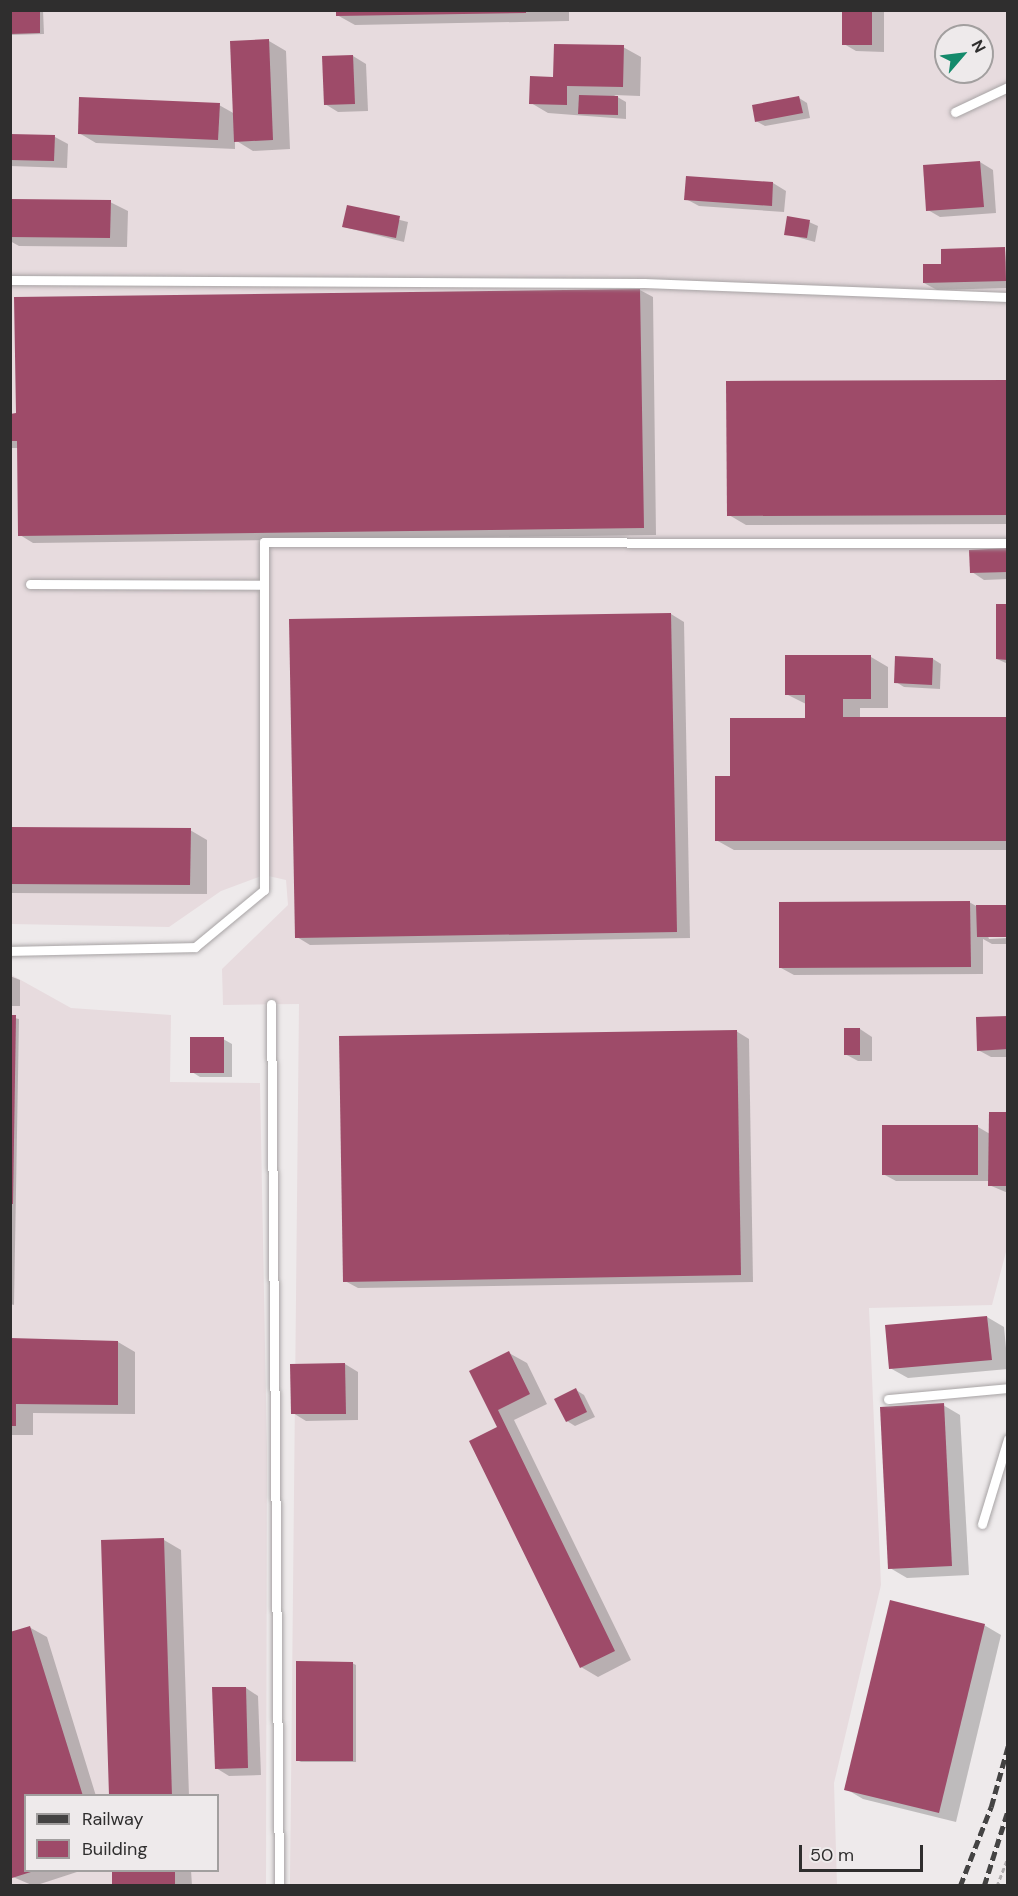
<!DOCTYPE html>
<style>
body{margin:0}
#map{position:relative;width:1018px;height:1896px;overflow:hidden;background:#eeeaeb;font-family:"DM Sans",sans-serif}
div>[style]{position:absolute}
.built>*{inset:0;background:#e7dbde}
.shadow>*{inset:0;background:#0003}
.building>*{inset:0;background:#9e4b69}
.path>*{height:3px;margin-top:-1.5px;transform-origin:0;background:repeating-linear-gradient(90deg,#b0adae 0 4.5px,transparent 0 7.5px)}
.roads{filter:drop-shadow(0 0 2px #a7a3a4) drop-shadow(0 0 2px #a7a3a4)}
.lane>*{height:9px;margin:-4.5px;padding:0 4.5px;transform-origin:4.5px;border-radius:4.5px;background:#fff}
.rail>*{height:4.5px;margin-top:-2.25px;transform-origin:0;background:repeating-linear-gradient(90deg,#444343 0 9px,transparent 0 13.5px)}
span{translate:-50% -50%;white-space:nowrap;text-align:center;line-height:1.15;-webkit-text-stroke:6px #eeeaeb;paint-order:stroke}
.frame{position:absolute;inset:0;border:12px solid #2f2e2e;pointer-events:none}
.legend{position:absolute;left:24px;top:1794px;width:195px;height:78px;box-sizing:border-box;background:#eeeaeb;border:2px solid #a29f9f;margin:0;padding:8px 10px;list-style:none;font-size:18px;color:#2f2e2e}
.legend li{display:flex;align-items:center;gap:12px;height:30px}
.legend b{width:30px;border:2px solid #a29f9f}
.north{position:absolute;left:934px;top:24px;width:60px;height:60px;box-sizing:border-box;background:#eeeaeb;border:2px solid #a29f9f;border-radius:50%;rotate:62deg;font-size:16px;font-weight:700;line-height:24px;text-align:center;color:#2f2e2e}
.north::after{content:'';display:block;margin:auto;width:21px;height:27px;background:#148a6b;clip-path:polygon(50% 0,100% 100%,50% 72%,0 100%)}
.scale{position:absolute;left:799px;top:1845px;width:124px;height:27px;box-sizing:border-box;border:3px solid #2f2e2e;border-top:0;padding-left:8px;font-size:18px;line-height:21px;white-space:nowrap;color:#2f2e2e;-webkit-text-stroke:4px #eeeaeb;paint-order:stroke}
</style>
<div id="map">
<div class="built">
<i style="clip-path:polygon(evenodd,11px 11px,1007px 11px,1007px 1248px,992px 1305px,869px 1308px,881px 1585px,834px 1783px,837px 1885px,290px 1885px,299px 1004px,223px 1005px,222px 969px,288px 905px,286px 880px,264px 875px,221px 891px,169px 927px,11px 924px,11px 11px,946px 36px,982px 36px,982px 72px,946px 72px,946px 36px)"></i>
<i style="clip-path:polygon(evenodd,10px 974px,71px 1008px,171px 1015px,170px 1082px,260px 1083px,267px 1451px,266px 1885px,11px 1885px,10px 974px,26px 1796px,218px 1796px,218px 1870px,26px 1870px,26px 1796px)"></i>
</div>
<div class="shadow">
<i style="clip-path:polygon(10px 10px,43px 10px,44px 34px,10px 35px)"></i>
<i style="clip-path:polygon(337px 10px,569px 10px,569px 21px,355px 25px,337px 15px)"></i>
<i style="clip-path:polygon(844px 10px,884px 10px,884px 52px,856px 51px,844px 44px)"></i>
<i style="clip-path:polygon(269px 41px,286px 51px,290px 149px,253px 151px,235px 140px,235px 149px,96px 143px,79px 133px,219px 105px,235px 114px)"></i>
<i style="clip-path:polygon(623px 47px,641px 57px,640px 96px,614px 95px,626px 102px,626px 119px,548px 113px,531px 103px,555px 79px)"></i>
<i style="clip-path:polygon(353px 56px,366px 64px,368px 111px,338px 112px,325px 104px)"></i>
<i style="clip-path:polygon(799px 98px,807px 103px,810px 118px,765px 126px,756px 121px)"></i>
<i style="clip-path:polygon(10px 135px,55px 137px,68px 144px,67px 168px,10px 166px)"></i>
<i style="clip-path:polygon(980px 162px,993px 170px,996px 213px,940px 217px,928px 210px)"></i>
<i style="clip-path:polygon(687px 177px,773px 183px,786px 191px,784px 212px,699px 206px,686px 199px)"></i>
<i style="clip-path:polygon(10px 200px,110px 202px,128px 211px,127px 247px,19px 246px,10px 241px)"></i>
<i style="clip-path:polygon(348px 207px,408px 222px,404px 242px,344px 227px)"></i>
<i style="clip-path:polygon(809px 222px,818px 226px,815px 242px,786px 234px)"></i>
<i style="clip-path:polygon(1005px 249px,1008px 288px,937px 290px,924px 283px)"></i>
<i style="clip-path:polygon(640px 290px,653px 297px,656px 535px,33px 543px,20px 535px,18px 448px,10px 448px,10px 415px)"></i>
<i style="clip-path:polygon(1005px 382px,1008px 524px,746px 525px,729px 515px)"></i>
<i style="clip-path:polygon(1008px 550px,1008px 579px,984px 580px,972px 572px)"></i>
<i style="clip-path:polygon(1008px 606px,1008px 664px,997px 659px)"></i>
<i style="clip-path:polygon(671px 614px,684px 622px,690px 938px,310px 945px,297px 937px)"></i>
<i style="clip-path:polygon(871px 657px,888px 667px,888px 708px,860px 708px,860px 718px,1008px 718px,1008px 850px,734px 850px,716px 840px,731px 777px,806px 719px,806px 704px,786px 694px)"></i>
<i style="clip-path:polygon(933px 659px,941px 664px,940px 689px,904px 687px,896px 682px)"></i>
<i style="clip-path:polygon(10px 828px,190px 830px,207px 840px,207px 894px,10px 893px)"></i>
<i style="clip-path:polygon(969px 902px,978px 907px,989px 939px,1008px 938px,1008px 944px,992px 944px,983px 939px,983px 974px,794px 975px,781px 968px)"></i>
<i style="clip-path:polygon(10px 976px,20px 980px,20px 1006px,10px 1006px)"></i>
<i style="clip-path:polygon(10px 1017px,19px 1019px,14px 1305px,10px 1304px)"></i>
<i style="clip-path:polygon(1008px 1018px,1008px 1057px,991px 1057px,978px 1050px)"></i>
<i style="clip-path:polygon(860px 1029px,872px 1037px,872px 1061px,858px 1061px,845px 1054px)"></i>
<i style="clip-path:polygon(736px 1031px,749px 1039px,753px 1282px,358px 1288px,345px 1281px)"></i>
<i style="clip-path:polygon(223px 1039px,232px 1044px,232px 1077px,200px 1077px,192px 1072px)"></i>
<i style="clip-path:polygon(1008px 1113px,1008px 1193px,989px 1185px,989px 1181px,896px 1181px,883px 1174px,978px 1127px,990px 1134px)"></i>
<i style="clip-path:polygon(987px 1317px,1004px 1327px,1008px 1369px,908px 1378px,890px 1368px,887px 1326px)"></i>
<i style="clip-path:polygon(10px 1340px,118px 1342px,135px 1352px,135px 1414px,33px 1413px,33px 1435px,10px 1435px)"></i>
<i style="clip-path:polygon(509px 1353px,527px 1363px,547px 1404px,514px 1420px,631px 1660px,598px 1677px,581px 1667px,499px 1428px,471px 1371px)"></i>
<i style="clip-path:polygon(345px 1364px,358px 1372px,358px 1420px,306px 1421px,293px 1413px)"></i>
<i style="clip-path:polygon(576px 1390px,584px 1395px,595px 1417px,575px 1426px,567px 1421px)"></i>
<i style="clip-path:polygon(943px 1405px,960px 1415px,969px 1575px,907px 1578px,890px 1568px)"></i>
<i style="clip-path:polygon(164px 1540px,181px 1550px,189px 1796px,111px 1796px)"></i>
<i style="clip-path:polygon(984px 1625px,1001px 1635px,956px 1822px,863px 1799px,846px 1789px)"></i>
<i style="clip-path:polygon(29px 1627px,47px 1637px,96px 1796px,26px 1796px,26px 1870px,83px 1870px,34px 1886px,13px 1877px,10px 1867px,10px 1633px)"></i>
<i style="clip-path:polygon(352px 1663px,356px 1665px,356px 1762px,301px 1762px,297px 1760px)"></i>
<i style="clip-path:polygon(246px 1688px,258px 1696px,261px 1775px,229px 1776px,216px 1768px)"></i>
<i style="clip-path:polygon(113px 1870px,191px 1870px,192px 1886px,114px 1886px)"></i>
</div>
<div class="building">
<i style="clip-path:polygon(10px 10px,40px 10px,40px 33px,10px 34px)"></i>
<i style="clip-path:polygon(336px 10px,526px 10px,526px 13px,336px 16px)"></i>
<i style="clip-path:polygon(842px 10px,872px 10px,872px 45px,842px 45px)"></i>
<i style="clip-path:polygon(269px 39px,273px 140px,234px 142px,230px 41px)"></i>
<i style="clip-path:polygon(554px 44px,624px 45px,623px 87px,567px 86px,567px 105px,529px 104px,530px 76px,553px 77px)"></i>
<i style="clip-path:polygon(353px 55px,355px 104px,324px 105px,322px 56px)"></i>
<i style="clip-path:polygon(579px 95px,618px 96px,618px 115px,578px 114px)"></i>
<i style="clip-path:polygon(799px 96px,803px 113px,755px 122px,752px 105px)"></i>
<i style="clip-path:polygon(79px 97px,220px 103px,218px 140px,78px 134px)"></i>
<i style="clip-path:polygon(10px 134px,55px 135px,54px 161px,10px 160px)"></i>
<i style="clip-path:polygon(980px 161px,984px 207px,926px 211px,923px 165px)"></i>
<i style="clip-path:polygon(686px 176px,773px 182px,772px 206px,684px 200px)"></i>
<i style="clip-path:polygon(10px 199px,111px 200px,110px 238px,10px 237px)"></i>
<i style="clip-path:polygon(347px 205px,400px 216px,396px 238px,342px 227px)"></i>
<i style="clip-path:polygon(787px 216px,810px 220px,807px 238px,784px 235px)"></i>
<i style="clip-path:polygon(1005px 247px,1006px 281px,923px 283px,923px 264px,941px 264px,941px 249px)"></i>
<i style="clip-path:polygon(640px 289px,644px 528px,18px 536px,17px 441px,10px 441px,10px 414px,16px 413px,14px 297px)"></i>
<i style="clip-path:polygon(1006px 380px,1008px 515px,727px 516px,726px 381px)"></i>
<i style="clip-path:polygon(1008px 548px,1008px 572px,970px 573px,969px 550px)"></i>
<i style="clip-path:polygon(996px 604px,1008px 604px,1008px 660px,996px 659px)"></i>
<i style="clip-path:polygon(671px 613px,677px 932px,295px 938px,289px 619px)"></i>
<i style="clip-path:polygon(785px 655px,871px 655px,871px 699px,843px 699px,843px 717px,1008px 717px,1008px 841px,715px 841px,715px 776px,730px 776px,730px 718px,805px 718px,805px 695px,785px 695px)"></i>
<i style="clip-path:polygon(895px 656px,933px 658px,932px 685px,894px 683px)"></i>
<i style="clip-path:polygon(10px 827px,191px 828px,190px 885px,10px 884px)"></i>
<i style="clip-path:polygon(970px 901px,971px 967px,779px 968px,779px 902px)"></i>
<i style="clip-path:polygon(976px 905px,1008px 905px,1008px 937px,977px 937px)"></i>
<i style="clip-path:polygon(10px 1015px,16px 1015px,13px 1204px,10px 1204px)"></i>
<i style="clip-path:polygon(1008px 1016px,1008px 1049px,977px 1051px,976px 1017px)"></i>
<i style="clip-path:polygon(844px 1028px,860px 1028px,860px 1055px,844px 1055px)"></i>
<i style="clip-path:polygon(737px 1030px,741px 1275px,343px 1282px,339px 1036px)"></i>
<i style="clip-path:polygon(190px 1037px,224px 1037px,224px 1073px,190px 1073px)"></i>
<i style="clip-path:polygon(989px 1112px,1008px 1112px,1008px 1186px,988px 1186px)"></i>
<i style="clip-path:polygon(882px 1125px,978px 1125px,978px 1175px,882px 1175px)"></i>
<i style="clip-path:polygon(987px 1316px,992px 1360px,889px 1369px,885px 1325px)"></i>
<i style="clip-path:polygon(10px 1338px,118px 1341px,118px 1405px,16px 1404px,16px 1426px,10px 1426px)"></i>
<i style="clip-path:polygon(509px 1351px,530px 1394px,498px 1410px,615px 1651px,580px 1668px,469px 1441px,497px 1427px,469px 1371px)"></i>
<i style="clip-path:polygon(345px 1363px,346px 1414px,291px 1414px,290px 1364px)"></i>
<i style="clip-path:polygon(576px 1388px,587px 1412px,566px 1422px,554px 1399px)"></i>
<i style="clip-path:polygon(944px 1403px,952px 1566px,888px 1569px,880px 1407px)"></i>
<i style="clip-path:polygon(164px 1538px,172px 1796px,109px 1796px,101px 1540px)"></i>
<i style="clip-path:polygon(890px 1600px,985px 1624px,939px 1813px,844px 1790px)"></i>
<i style="clip-path:polygon(30px 1626px,83px 1796px,26px 1796px,26px 1870px,34px 1871px,12px 1878px,10px 1632px)"></i>
<i style="clip-path:polygon(296px 1661px,353px 1662px,353px 1761px,296px 1761px)"></i>
<i style="clip-path:polygon(212px 1687px,246px 1687px,248px 1768px,215px 1769px)"></i>
<i style="clip-path:polygon(112px 1870px,175px 1870px,175px 1886px,112px 1886px)"></i>
</div>
<div class="path">
<i style="left:997px;top:1886px;width:31px;rotate:-69deg"></i>
</div>
<div class="roads">
<div class="lane">
<i style="left:955px;top:112px;width:59px;rotate:-25.3deg"></i>
<i style="left:10px;top:280px;width:634px;rotate:0.27deg"></i>
<i style="left:644px;top:283px;width:364px;rotate:2.2deg"></i>
<i style="left:30px;top:584px;width:234px;rotate:0.2deg"></i>
<i style="left:264px;top:585px;width:43px;rotate:-90deg"></i>
<i style="left:264px;top:542px;width:744px;rotate:0.08deg"></i>
<i style="left:10px;top:951px;width:185px;rotate:-1.2deg"></i>
<i style="left:195px;top:947px;width:89px;rotate:-39.6deg"></i>
<i style="left:264px;top:890px;width:305px;rotate:-90deg"></i>
<i style="left:271px;top:1004px;width:882px;rotate:89.48deg"></i>
<i style="left:888px;top:1399px;width:121px;rotate:-5.2deg"></i>
<i style="left:982px;top:1524px;width:89px;rotate:-73deg"></i>
</div>
</div>
<div class="rail">
<i style="left:960px;top:1886px;width:85px;rotate:-68.6deg"></i>
<i style="left:991px;top:1807px;width:63px;rotate:-74.4deg"></i>
<i style="left:984px;top:1886px;width:80px;rotate:-72.5deg"></i>
</div>
<div class="frame"></div>
<ul class="legend">
<li><b style="height:8px;background:#444343"></b>Railway</li>
<li><b style="height:16px;background:#9e4b69"></b>Building</li>
</ul>
<div class="north">N</div>
<div class="scale">50 m</div>
</div>
